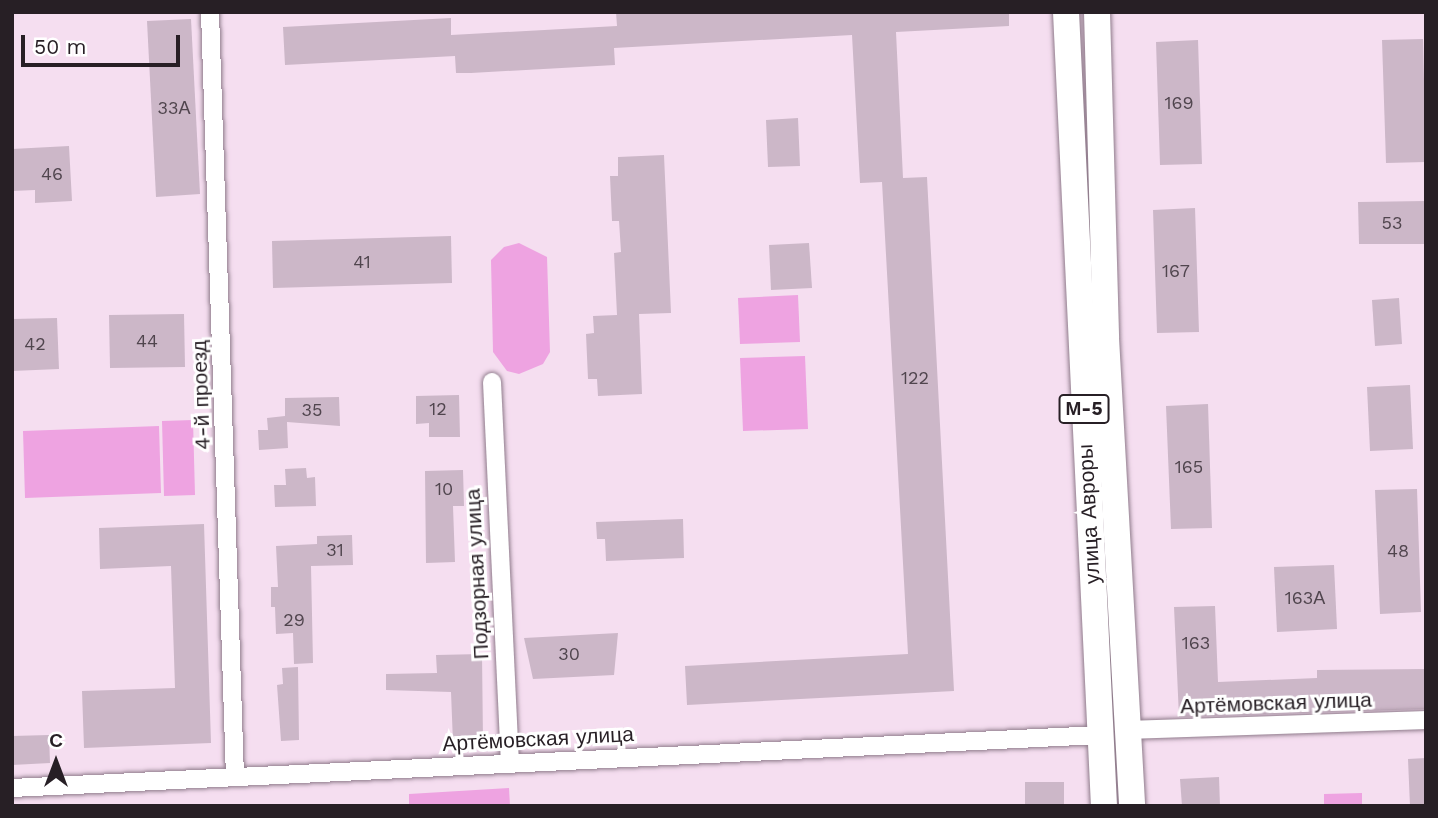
<!DOCTYPE html>
<meta charset="utf-8">
<style>
body{margin:0}
#map{position:relative;width:1438px;height:818px;overflow:hidden;background:#f5def0;font-family:"Work Sans",sans-serif}
div>[style]{position:absolute}
.green>*{inset:0;background:#eea3e1}
.building>*{inset:0;background:#ccb7c8}
.roads{filter:drop-shadow(0 0 2px #907c8c) drop-shadow(0 0 2px #907c8c)}
.street>*{height:18px;margin:-9px;padding:0 9px;transform-origin:9px;border-radius:9px;background:#fff}
.primary>*{height:26px;margin:-13px;padding:0 13px;transform-origin:13px;border-radius:13px;background:#fff}
span{translate:-50% -50%;white-space:nowrap;text-align:center;line-height:1.15;-webkit-text-stroke:6px #fff;paint-order:stroke}
.number-label{font-size:18px;color:#50454e}
.number-label span{-webkit-text-stroke-width:0}
.shield-label span{padding:2px 5px;background:#fff;border:2px solid;border-radius:5px;-webkit-text-stroke-width:0}
.shield-label{font-size:19px;color:#271f25;font-weight:700}
.street-label{font-size:21px;color:#271f25}
.frame{position:absolute;inset:0;border:14px solid #271f25;pointer-events:none}
.north{position:absolute;left:21px;top:727px;width:70px;height:70px;-webkit-text-stroke:5px #fff;paint-order:stroke;rotate:0deg;font-size:19px;font-weight:700;line-height:28px;text-align:center;color:#271f25}
.north::after{content:'';display:block;margin:auto;width:24px;height:32px;background:#271f25;clip-path:polygon(50% 0,100% 100%,50% 72%,0 100%)}
.scale{position:absolute;left:21px;top:35px;width:159px;height:32px;box-sizing:border-box;border:4px solid #271f25;border-top:0;padding-left:9px;font-size:21px;line-height:24px;white-space:nowrap;color:#271f25;-webkit-text-stroke:5px #fff;paint-order:stroke}
</style>
<div id="map">
<div class="green">
<i style="clip-path:polygon(519px 243px,547px 257px,550px 352px,543px 364px,519px 374px,507px 371px,493px 352px,491px 260px,504px 247px)"></i>
<i style="clip-path:polygon(798px 295px,800px 342px,740px 344px,738px 298px)"></i>
<i style="clip-path:polygon(805px 356px,808px 429px,743px 431px,740px 358px)"></i>
<i style="clip-path:polygon(193px 420px,195px 495px,164px 496px,162px 421px)"></i>
<i style="clip-path:polygon(159px 426px,161px 493px,25px 498px,23px 431px)"></i>
<i style="clip-path:polygon(509px 788px,510px 806px,409px 806px,409px 794px)"></i>
<i style="clip-path:polygon(1362px 793px,1362px 806px,1324px 806px,1324px 794px)"></i>
</div>
<div class="building">
<i style="clip-path:polygon(616px 12px,1009px 12px,1009px 26px,896px 32px,903px 178px,927px 177px,954px 691px,687px 705px,685px 666px,908px 654px,882px 182px,860px 183px,852px 35px,614px 48px,615px 65px,471px 73px,456px 73px,455px 56px,285px 65px,283px 27px,451px 18px,451px 35px,617px 26px)"></i>
<i style="clip-path:polygon(191px 19px,200px 194px,156px 197px,147px 21px)"></i>
<i style="clip-path:polygon(1423px 39px,1426px 162px,1386px 163px,1382px 40px)"></i>
<i style="clip-path:polygon(1198px 40px,1202px 164px,1160px 165px,1156px 42px)"></i>
<i style="clip-path:polygon(798px 118px,800px 166px,768px 167px,766px 120px)"></i>
<i style="clip-path:polygon(69px 146px,72px 201px,35px 203px,35px 190px,12px 191px,12px 149px)"></i>
<i style="clip-path:polygon(664px 155px,671px 313px,639px 314px,642px 394px,598px 396px,597px 379px,588px 379px,586px 334px,594px 333px,593px 316px,617px 315px,614px 253px,621px 252px,619px 221px,612px 221px,610px 176px,618px 176px,618px 157px)"></i>
<i style="clip-path:polygon(1426px 201px,1426px 244px,1359px 244px,1358px 202px)"></i>
<i style="clip-path:polygon(1195px 208px,1199px 332px,1157px 333px,1153px 210px)"></i>
<i style="clip-path:polygon(451px 236px,452px 283px,273px 288px,272px 241px)"></i>
<i style="clip-path:polygon(809px 243px,812px 288px,771px 290px,769px 245px)"></i>
<i style="clip-path:polygon(1399px 298px,1402px 344px,1375px 346px,1372px 300px)"></i>
<i style="clip-path:polygon(184px 314px,185px 367px,110px 368px,109px 315px)"></i>
<i style="clip-path:polygon(57px 318px,59px 369px,12px 371px,12px 319px)"></i>
<i style="clip-path:polygon(1410px 385px,1413px 449px,1370px 451px,1367px 387px)"></i>
<i style="clip-path:polygon(459px 395px,460px 437px,429px 437px,429px 423px,416px 424px,416px 396px)"></i>
<i style="clip-path:polygon(339px 397px,340px 426px,287px 422px,288px 448px,259px 450px,258px 430px,268px 430px,267px 418px,285px 416px,285px 398px)"></i>
<i style="clip-path:polygon(1208px 404px,1212px 528px,1171px 529px,1166px 406px)"></i>
<i style="clip-path:polygon(306px 468px,307px 478px,315px 477px,316px 506px,275px 507px,274px 485px,286px 485px,285px 469px)"></i>
<i style="clip-path:polygon(463px 470px,464px 506px,453px 506px,455px 562px,426px 563px,425px 471px)"></i>
<i style="clip-path:polygon(1417px 489px,1421px 612px,1380px 614px,1375px 490px)"></i>
<i style="clip-path:polygon(683px 519px,684px 558px,606px 561px,605px 539px,597px 539px,596px 522px)"></i>
<i style="clip-path:polygon(204px 524px,211px 743px,84px 748px,82px 691px,175px 688px,171px 566px,100px 569px,99px 528px)"></i>
<i style="clip-path:polygon(352px 535px,353px 565px,311px 566px,313px 663px,294px 664px,293px 633px,276px 634px,275px 607px,271px 607px,271px 587px,278px 587px,276px 546px,317px 544px,317px 536px)"></i>
<i style="clip-path:polygon(1334px 565px,1337px 629px,1277px 632px,1274px 567px)"></i>
<i style="clip-path:polygon(1215px 606px,1218px 682px,1317px 678px,1317px 670px,1426px 669px,1426px 709px,1179px 717px,1174px 607px)"></i>
<i style="clip-path:polygon(618px 633px,614px 675px,533px 679px,524px 638px)"></i>
<i style="clip-path:polygon(482px 654px,483px 741px,453px 743px,451px 692px,386px 690px,386px 674px,437px 673px,436px 655px)"></i>
<i style="clip-path:polygon(298px 667px,299px 740px,281px 741px,277px 685px,283px 684px,282px 668px)"></i>
<i style="clip-path:polygon(49px 735px,50px 763px,12px 765px,12px 736px)"></i>
<i style="clip-path:polygon(1426px 758px,1426px 806px,1410px 806px,1408px 759px)"></i>
<i style="clip-path:polygon(1219px 777px,1220px 806px,1182px 806px,1180px 779px)"></i>
<i style="clip-path:polygon(1025px 782px,1064px 782px,1064px 806px,1025px 806px)"></i>
</div>
<div class="roads">
<div class="street">
<i style="left:210px;top:12px;width:765px;rotate:88.13deg"></i>
<i style="left:492px;top:382px;width:381px;rotate:87.3deg"></i>
<i style="left:1128px;top:730px;width:298px;rotate:-1.9deg"></i>
<i style="left:12px;top:788px;width:1089px;rotate:-2.79deg"></i>
</div>
<div class="primary">
<i style="left:1066px;top:12px;width:795px;rotate:87.26deg"></i>
<i style="left:1097px;top:12px;width:326px;rotate:88.4deg"></i>
<i style="left:1106px;top:338px;width:469px;rotate:86.8deg"></i>
</div>
</div>
<div class="number-label">
<span style="left:1179px;top:103px">169</span>
<span style="left:174px;top:108px">33А</span>
<span style="left:52px;top:174px">46</span>
<span style="left:1392px;top:223px">53</span>
<span style="left:362px;top:262px">41</span>
<span style="left:1176px;top:271px">167</span>
<span style="left:147px;top:341px">44</span>
<span style="left:35px;top:344px">42</span>
<span style="left:915px;top:378px">122</span>
<span style="left:438px;top:409px">12</span>
<span style="left:312px;top:410px">35</span>
<span style="left:1189px;top:467px">165</span>
<span style="left:444px;top:489px">10</span>
<span style="left:335px;top:550px">31</span>
<span style="left:1398px;top:551px">48</span>
<span style="left:1305px;top:598px">163А</span>
<span style="left:294px;top:620px">29</span>
<span style="left:1196px;top:643px">163</span>
<span style="left:569px;top:654px">30</span>
</div>
<div class="shield-label">
<span style="left:1084px;top:409px">М-5</span>
</div>
<div class="street-label">
<span style="left:201px;top:395px;rotate:-92deg">4-й проезд</span>
<span style="left:1089px;top:514px;rotate:-93deg">улица Авроры</span>
<span style="left:477px;top:574px;rotate:-93deg">Подзорная улица</span>
<span style="left:1276px;top:703px;rotate:-2deg">Артёмовская улица</span>
<span style="left:538px;top:739px;rotate:-3deg">Артёмовская улица</span>
</div>
<div class="frame"></div>
<div class="north">С</div>
<div class="scale">50 m</div>
</div>
